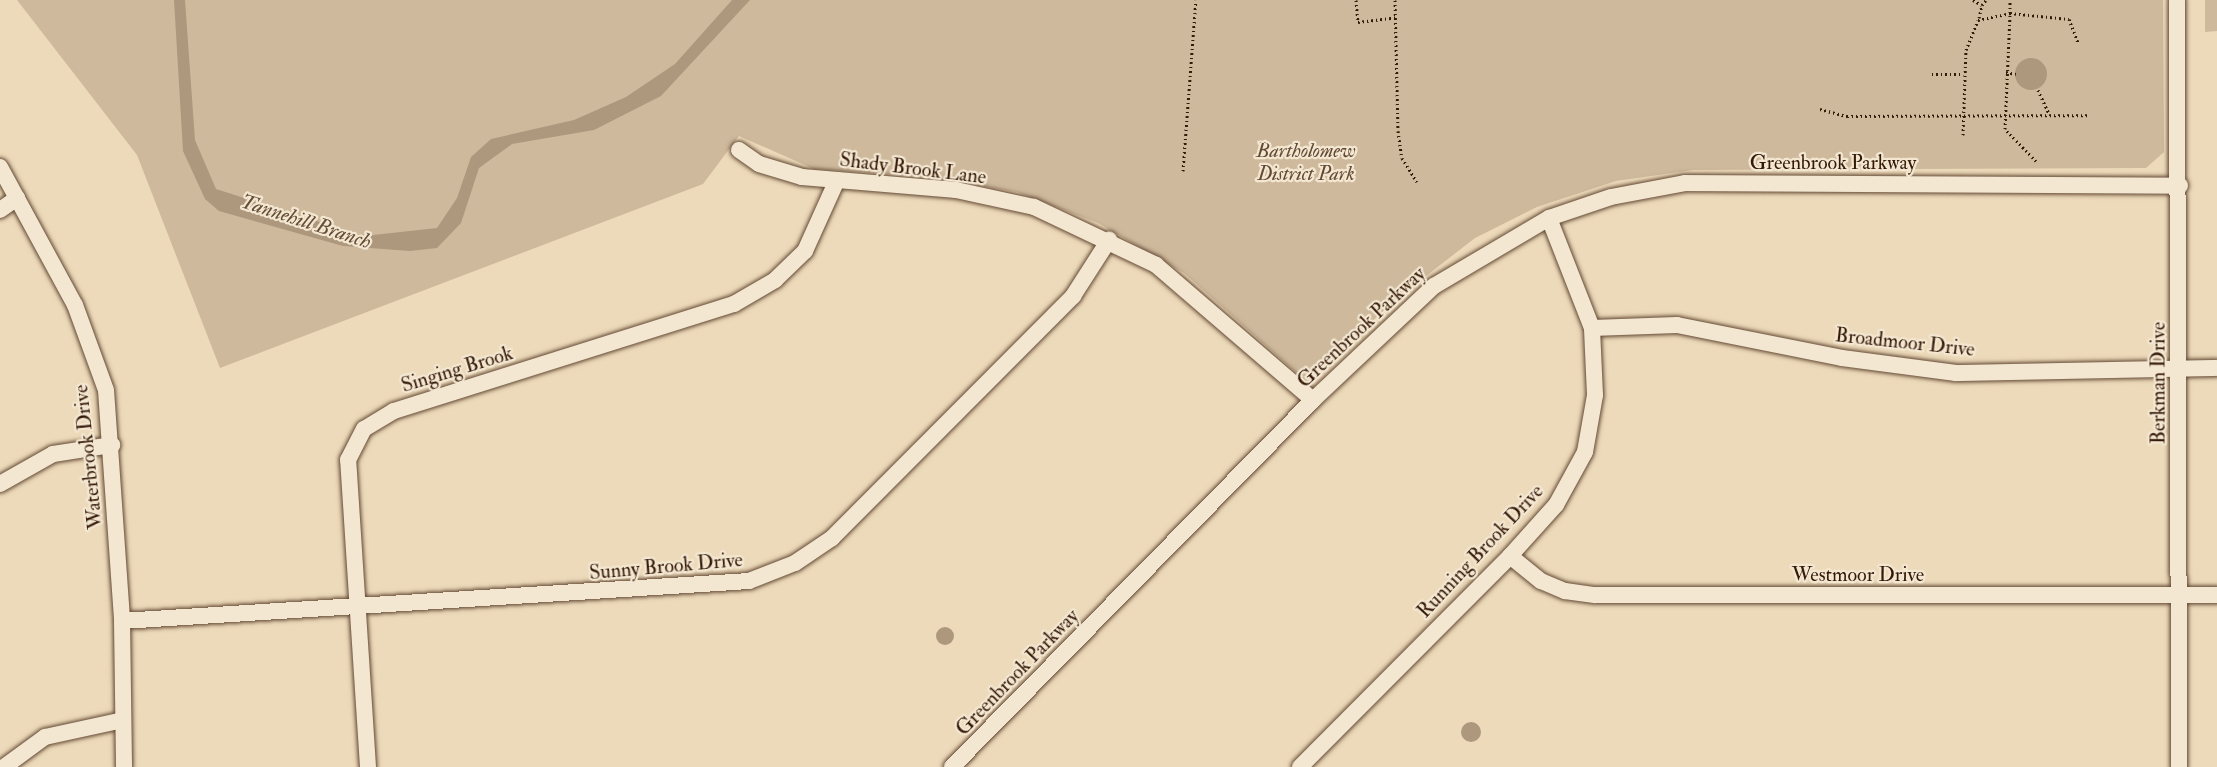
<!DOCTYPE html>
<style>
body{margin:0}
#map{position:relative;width:2217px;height:767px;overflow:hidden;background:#eddaba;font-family:"IM FELL Double Pica",serif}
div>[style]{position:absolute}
.green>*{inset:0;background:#ceb99c}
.water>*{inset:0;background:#ae987d}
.round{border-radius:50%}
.path>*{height:3px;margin-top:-1.5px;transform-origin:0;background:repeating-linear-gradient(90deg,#351907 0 1.5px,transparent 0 4.5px)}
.roads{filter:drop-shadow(0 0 2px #634934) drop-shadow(0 0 2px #634934)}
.minor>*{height:16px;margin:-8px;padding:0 8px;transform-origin:8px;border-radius:8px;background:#f3e7d2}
span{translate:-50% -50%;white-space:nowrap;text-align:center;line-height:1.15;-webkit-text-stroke:4.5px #f3e7d2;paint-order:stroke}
.park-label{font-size:20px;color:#634934;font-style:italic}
.street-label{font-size:20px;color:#351907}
.water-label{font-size:21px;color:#654c36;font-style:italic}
</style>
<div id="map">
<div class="green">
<i style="clip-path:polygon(17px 0,2163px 0,2164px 152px,2146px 168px,1693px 170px,1616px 181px,1537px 207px,1475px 238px,1395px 300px,1311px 378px,1298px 374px,1184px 273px,1098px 223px,1017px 192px,920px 176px,814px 169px,739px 136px,703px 184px,220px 368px,137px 155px)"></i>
<i style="clip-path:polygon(2205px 0,2217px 0,2217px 31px,2205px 32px)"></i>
</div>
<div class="water">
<i style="clip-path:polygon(174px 0,185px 0,195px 140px,216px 189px,364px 236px,437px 228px,457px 198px,471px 157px,491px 139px,574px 120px,626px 97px,675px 64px,732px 0,750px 0,661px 96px,594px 130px,512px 144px,479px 168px,461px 223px,437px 248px,410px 251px,343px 246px,219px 211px,205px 199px,183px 151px)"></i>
<i class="round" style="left:2015px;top:58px;width:32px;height:32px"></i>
<i class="round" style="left:936px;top:627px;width:18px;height:18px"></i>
<i class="round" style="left:1461px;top:722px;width:20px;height:20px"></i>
</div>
<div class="path">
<i style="left:1356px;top:0;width:22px;rotate:85deg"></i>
<i style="left:1358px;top:22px;width:39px;rotate:-7deg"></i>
<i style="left:1395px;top:0;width:131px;rotate:88.7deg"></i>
<i style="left:1398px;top:131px;width:27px;rotate:82deg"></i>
<i style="left:1402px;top:158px;width:28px;rotate:58deg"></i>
<i style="left:1973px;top:0;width:10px;rotate:29deg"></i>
<i style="left:1982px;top:5px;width:6px;rotate:-51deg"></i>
<i style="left:1979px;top:18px;width:13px;rotate:-77deg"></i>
<i style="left:2006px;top:72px;width:10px;rotate:11deg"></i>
<i style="left:1932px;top:74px;width:31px"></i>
<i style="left:2038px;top:90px;width:26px;rotate:65deg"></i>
<i style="left:1820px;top:109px;width:28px;rotate:15deg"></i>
<i style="left:1847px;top:116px;width:240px;rotate:-0.2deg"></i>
<i style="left:1963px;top:135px;width:85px;rotate:-88deg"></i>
<i style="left:1966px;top:50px;width:32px;rotate:-68deg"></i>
<i style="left:1978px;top:20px;width:33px;rotate:-12deg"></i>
<i style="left:2010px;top:13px;width:13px;rotate:-90deg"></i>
<i style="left:2036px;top:161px;width:45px;rotate:-134.1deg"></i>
<i style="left:2005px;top:129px;width:116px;rotate:-87.5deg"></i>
<i style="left:2010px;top:13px;width:59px;rotate:5.8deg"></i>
<i style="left:2069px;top:19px;width:25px;rotate:69deg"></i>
<i style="left:1183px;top:171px;width:171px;rotate:-85.7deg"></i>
</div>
<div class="roads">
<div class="minor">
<i style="left:2177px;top:0;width:767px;rotate:89.85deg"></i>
<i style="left:739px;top:150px;width:24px;rotate:35deg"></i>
<i style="left:759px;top:164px;width:45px;rotate:16.8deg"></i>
<i style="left:802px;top:177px;width:155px;rotate:4.8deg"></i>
<i style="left:956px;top:190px;width:80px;rotate:12.3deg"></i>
<i style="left:1034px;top:207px;width:135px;rotate:25.4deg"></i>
<i style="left:1156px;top:265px;width:207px;rotate:40.7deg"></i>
<i style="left:0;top:167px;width:157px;rotate:61.5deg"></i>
<i style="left:75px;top:305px;width:90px;rotate:70deg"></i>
<i style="left:106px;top:390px;width:232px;rotate:86deg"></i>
<i style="left:122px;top:621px;width:146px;rotate:89.2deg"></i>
<i style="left:0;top:210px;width:21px;rotate:-35deg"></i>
<i style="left:1592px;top:328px;width:85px;rotate:-2deg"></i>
<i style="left:1677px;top:325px;width:168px;rotate:11.3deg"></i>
<i style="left:1842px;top:358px;width:115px;rotate:7.5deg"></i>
<i style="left:1956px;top:373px;width:261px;rotate:-1.1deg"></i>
<i style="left:0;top:484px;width:61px;rotate:-29.5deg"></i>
<i style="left:53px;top:454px;width:60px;rotate:-8.7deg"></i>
<i style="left:1510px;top:556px;width:40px;rotate:39deg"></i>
<i style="left:1541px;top:581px;width:26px;rotate:23deg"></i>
<i style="left:1565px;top:591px;width:30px;rotate:8deg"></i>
<i style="left:1595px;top:595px;width:622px"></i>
<i style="left:122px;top:621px;width:628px;rotate:-3.65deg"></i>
<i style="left:749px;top:581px;width:49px;rotate:-21.4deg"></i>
<i style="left:795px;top:563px;width:45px;rotate:-34deg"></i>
<i style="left:832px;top:538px;width:342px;rotate:-45.1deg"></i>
<i style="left:1073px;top:296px;width:67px;rotate:-57.3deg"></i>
<i style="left:4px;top:767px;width:51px;rotate:-36.2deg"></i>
<i style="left:45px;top:737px;width:80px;rotate:-12.3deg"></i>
<i style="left:368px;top:767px;width:308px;rotate:-93.7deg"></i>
<i style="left:348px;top:460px;width:35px;rotate:-63deg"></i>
<i style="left:364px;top:429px;width:35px;rotate:-31deg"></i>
<i style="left:394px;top:411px;width:356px;rotate:-17.5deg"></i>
<i style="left:734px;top:304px;width:48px;rotate:-30.3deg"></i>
<i style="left:775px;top:280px;width:42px;rotate:-44deg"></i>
<i style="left:805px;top:251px;width:78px;rotate:-65.7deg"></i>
<i style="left:952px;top:767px;width:515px;rotate:-45.47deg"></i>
<i style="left:1313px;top:400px;width:166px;rotate:-43.3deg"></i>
<i style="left:1434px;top:286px;width:134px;rotate:-30.6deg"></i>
<i style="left:1549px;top:218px;width:65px;rotate:-18.7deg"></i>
<i style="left:1611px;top:197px;width:75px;rotate:-10.7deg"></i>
<i style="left:1685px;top:183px;width:495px;rotate:0.3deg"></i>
<i style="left:1300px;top:767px;width:298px;rotate:-45.1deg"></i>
<i style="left:1510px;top:556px;width:69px;rotate:-48deg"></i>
<i style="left:1556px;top:505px;width:60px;rotate:-61.3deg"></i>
<i style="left:1585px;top:452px;width:58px;rotate:-80deg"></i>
<i style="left:1595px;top:395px;width:67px;rotate:-92.6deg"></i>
<i style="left:1592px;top:328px;width:118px;rotate:-111.4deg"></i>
</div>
</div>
<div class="park-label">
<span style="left:1306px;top:162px">Bartholomew<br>District Park</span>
</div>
<div class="street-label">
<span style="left:1833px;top:162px">Greenbrook Parkway</span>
<span style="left:913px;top:168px;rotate:7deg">Shady Brook Lane</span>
<span style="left:1361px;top:327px;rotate:-43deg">Greenbrook Parkway</span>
<span style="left:1905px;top:342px;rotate:6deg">Broadmoor Drive</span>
<span style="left:457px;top:369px;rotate:-17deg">Singing Brook</span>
<span style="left:2158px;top:383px;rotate:-90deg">Berkman Drive</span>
<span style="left:88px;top:457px;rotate:-96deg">Waterbrook Drive</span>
<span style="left:1480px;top:551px;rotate:-47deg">Running Brook Drive</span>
<span style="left:666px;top:566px;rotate:-5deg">Sunny Brook Drive</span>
<span style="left:1858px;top:574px">Westmoor Drive</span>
<span style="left:1017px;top:672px;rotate:-46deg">Greenbrook Parkway</span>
</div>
<div class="water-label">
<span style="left:306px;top:222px;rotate:18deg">Tannehill Branch</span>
</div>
</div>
